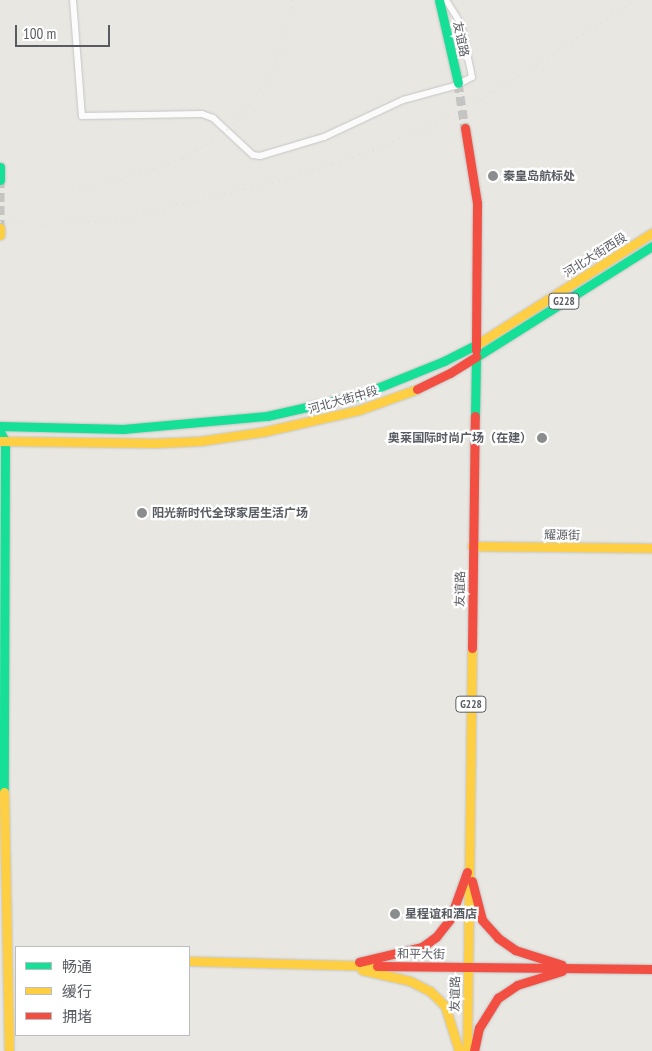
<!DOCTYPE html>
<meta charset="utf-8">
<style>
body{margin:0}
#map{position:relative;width:652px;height:1051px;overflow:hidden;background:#e8e7e2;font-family:"PT Sans Narrow","Noto Sans SC",sans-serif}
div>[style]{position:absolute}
.secondary-tunnel>*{height:9px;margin-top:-4.5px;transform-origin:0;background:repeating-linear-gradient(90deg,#c4c4c2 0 9px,transparent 0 13.5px)}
.roads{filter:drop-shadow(0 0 1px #c5c5c4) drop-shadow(0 0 1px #c5c5c4)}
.street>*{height:6px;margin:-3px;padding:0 3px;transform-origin:3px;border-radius:3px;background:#fcfbfb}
.fast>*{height:9px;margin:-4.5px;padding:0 4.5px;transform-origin:4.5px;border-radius:4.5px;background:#16e098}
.slow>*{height:9px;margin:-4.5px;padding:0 4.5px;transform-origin:4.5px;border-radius:4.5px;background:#ffcf43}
.jam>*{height:9px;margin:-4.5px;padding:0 4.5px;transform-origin:4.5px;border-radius:4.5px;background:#f24e42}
.rail>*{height:2px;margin-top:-1px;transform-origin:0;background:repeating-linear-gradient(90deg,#e1e1e0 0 1px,transparent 0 7px)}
.dots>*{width:14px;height:14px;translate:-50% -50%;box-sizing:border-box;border:2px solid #fff;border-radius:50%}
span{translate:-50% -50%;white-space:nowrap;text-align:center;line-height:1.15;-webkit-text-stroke:4.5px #fff;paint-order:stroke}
.shield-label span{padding:1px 4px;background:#fff;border:1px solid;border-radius:4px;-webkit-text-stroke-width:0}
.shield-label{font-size:11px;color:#585b61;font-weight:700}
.street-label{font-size:12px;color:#585b61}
.poi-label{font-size:12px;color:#585b61;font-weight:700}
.left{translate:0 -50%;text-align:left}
.right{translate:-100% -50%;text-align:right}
.legend{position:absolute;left:15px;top:946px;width:175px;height:90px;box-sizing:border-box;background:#fff;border:1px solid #bcbdc0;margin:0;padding:6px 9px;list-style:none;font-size:15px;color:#585b61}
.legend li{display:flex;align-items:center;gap:10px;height:25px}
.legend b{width:25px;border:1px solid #bcbdc0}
.scale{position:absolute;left:15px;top:25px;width:95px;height:22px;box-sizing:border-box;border:2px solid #585b61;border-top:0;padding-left:6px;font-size:15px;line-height:18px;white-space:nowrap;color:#585b61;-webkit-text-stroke:4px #fff;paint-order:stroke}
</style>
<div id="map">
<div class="secondary-tunnel">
<i style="left:458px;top:83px;width:46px;rotate:81.2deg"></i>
<i style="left:0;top:228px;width:48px;rotate:-90deg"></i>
</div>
<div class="roads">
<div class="street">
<i style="left:73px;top:0;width:116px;rotate:85.6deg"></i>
<i style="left:82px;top:116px;width:120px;rotate:-1deg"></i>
<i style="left:202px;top:114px;width:12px;rotate:20deg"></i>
<i style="left:213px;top:118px;width:54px;rotate:42.8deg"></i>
<i style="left:253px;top:155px;width:7px;rotate:8deg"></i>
<i style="left:260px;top:156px;width:67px;rotate:-16.5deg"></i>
<i style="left:324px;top:137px;width:87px;rotate:-25.1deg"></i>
<i style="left:403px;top:100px;width:54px;rotate:-15.1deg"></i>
<i style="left:455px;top:86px;width:19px;rotate:-28deg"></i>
<i style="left:472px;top:77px;width:54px;rotate:-101.7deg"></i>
<i style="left:461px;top:24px;width:28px;rotate:-122deg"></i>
</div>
<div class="fast">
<i style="left:439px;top:0;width:85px;rotate:77.1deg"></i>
<i style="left:0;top:167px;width:13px;rotate:90deg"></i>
<i style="left:475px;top:416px;width:59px;rotate:-89deg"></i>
<i style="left:476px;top:357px;width:208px;rotate:-32.2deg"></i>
<i style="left:0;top:426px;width:123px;rotate:1.4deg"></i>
<i style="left:123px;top:429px;width:145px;rotate:-5.2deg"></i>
<i style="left:267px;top:416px;width:95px;rotate:-12.7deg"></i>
<i style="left:360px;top:395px;width:91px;rotate:-22deg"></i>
<i style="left:444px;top:361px;width:36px;rotate:-27deg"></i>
<i style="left:0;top:432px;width:10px;rotate:61deg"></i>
<i style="left:5px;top:441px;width:351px;rotate:90.2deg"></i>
</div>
<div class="slow">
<i style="left:0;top:228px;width:7px;rotate:90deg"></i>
<i style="left:476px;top:345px;width:209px;rotate:-32.5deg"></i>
<i style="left:0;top:441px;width:155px;rotate:0.7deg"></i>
<i style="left:155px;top:443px;width:45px;rotate:-2.5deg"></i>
<i style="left:200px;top:441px;width:63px;rotate:-8.3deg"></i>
<i style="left:262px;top:432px;width:99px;rotate:-12.8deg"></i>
<i style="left:359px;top:410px;width:62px;rotate:-19.9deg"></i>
<i style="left:472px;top:546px;width:180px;rotate:0.6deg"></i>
<i style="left:4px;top:792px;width:259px;rotate:88.9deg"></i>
<i style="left:189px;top:961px;width:188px;rotate:1.5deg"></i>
<i style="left:362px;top:970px;width:49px;rotate:12.9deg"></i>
<i style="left:410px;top:981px;width:22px;rotate:27deg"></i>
<i style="left:430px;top:991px;width:21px;rotate:45deg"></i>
<i style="left:445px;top:1006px;width:47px;rotate:72.7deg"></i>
<i style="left:467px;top:1051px;width:403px;rotate:-89.3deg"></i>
</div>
<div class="jam">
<i style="left:465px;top:128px;width:76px;rotate:80.9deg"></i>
<i style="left:477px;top:203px;width:147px;rotate:90.4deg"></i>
<i style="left:417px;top:389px;width:37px;rotate:-26deg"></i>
<i style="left:450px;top:373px;width:31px;rotate:-32deg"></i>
<i style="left:472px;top:648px;width:232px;rotate:-89.3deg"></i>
<i style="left:472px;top:881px;width:40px;rotate:75.6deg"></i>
<i style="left:482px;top:920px;width:24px;rotate:48deg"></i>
<i style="left:498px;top:938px;width:21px;rotate:35deg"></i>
<i style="left:515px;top:950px;width:49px;rotate:17.7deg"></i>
<i style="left:359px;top:962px;width:65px;rotate:-13.4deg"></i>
<i style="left:422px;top:947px;width:17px;rotate:-36deg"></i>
<i style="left:436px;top:937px;width:23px;rotate:-52deg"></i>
<i style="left:450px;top:919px;width:50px;rotate:-70.1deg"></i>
<i style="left:377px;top:966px;width:275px;rotate:0.6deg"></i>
<i style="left:474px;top:1051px;width:24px;rotate:-78deg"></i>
<i style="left:479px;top:1028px;width:36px;rotate:-58deg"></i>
<i style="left:498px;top:998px;width:23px;rotate:-34deg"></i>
<i style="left:517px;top:985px;width:47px;rotate:-17.3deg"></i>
</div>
</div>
<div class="rail">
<i style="left:79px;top:190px;width:79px;rotate:-15.4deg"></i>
<i style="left:155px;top:169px;width:30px;rotate:-21deg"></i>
<i style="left:183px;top:158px;width:27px;rotate:-28deg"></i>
<i style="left:207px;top:145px;width:25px;rotate:-37deg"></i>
<i style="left:227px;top:130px;width:25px;rotate:-45deg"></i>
<i style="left:245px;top:112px;width:45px;rotate:-56deg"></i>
<i style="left:270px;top:75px;width:35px;rotate:-68deg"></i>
<i style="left:283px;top:42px;width:43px;rotate:-76.6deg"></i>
<i style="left:0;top:222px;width:46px;rotate:3.7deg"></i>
<i style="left:46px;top:225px;width:76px;rotate:-4.5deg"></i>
<i style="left:122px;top:219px;width:169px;rotate:-13.7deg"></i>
<i style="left:286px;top:179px;width:92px;rotate:-18.4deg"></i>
<i style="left:373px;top:150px;width:55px;rotate:-22.4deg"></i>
<i style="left:424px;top:129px;width:80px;rotate:-27.5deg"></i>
<i style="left:495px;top:92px;width:168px;rotate:-33.1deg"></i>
</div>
<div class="dots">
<i style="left:493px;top:176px;background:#8a8c8e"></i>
<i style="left:542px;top:438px;background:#8a8c8e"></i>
<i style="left:142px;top:513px;background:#8a8c8e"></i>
<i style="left:395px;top:914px;background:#8a8c8e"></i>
</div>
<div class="shield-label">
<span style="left:564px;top:301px">G228</span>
<span style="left:471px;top:704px">G228</span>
</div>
<div class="street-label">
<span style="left:461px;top:39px;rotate:78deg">友谊路</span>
<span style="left:595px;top:255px;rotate:-32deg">河北大街西段</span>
<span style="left:343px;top:400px;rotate:-16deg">河北大街中段</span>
<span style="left:562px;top:535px;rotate:1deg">耀源街</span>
<span style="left:460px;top:589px;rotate:-89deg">友谊路</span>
<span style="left:421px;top:954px;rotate:1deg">和平大街</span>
<span style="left:455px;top:994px;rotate:-89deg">友谊路</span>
</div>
<div class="poi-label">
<span class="left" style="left:503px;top:176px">秦皇岛航标处</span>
<span class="right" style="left:532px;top:438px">奥莱国际时尚广场（在建）</span>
<span class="left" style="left:152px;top:513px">阳光新时代全球家居生活广场</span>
<span class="left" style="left:405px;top:914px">星程谊和酒店</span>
</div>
<ul class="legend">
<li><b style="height:6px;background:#16e098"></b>畅通</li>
<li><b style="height:6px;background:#ffcf43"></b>缓行</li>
<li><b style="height:6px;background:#f24e42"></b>拥堵</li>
</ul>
<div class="scale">100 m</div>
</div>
